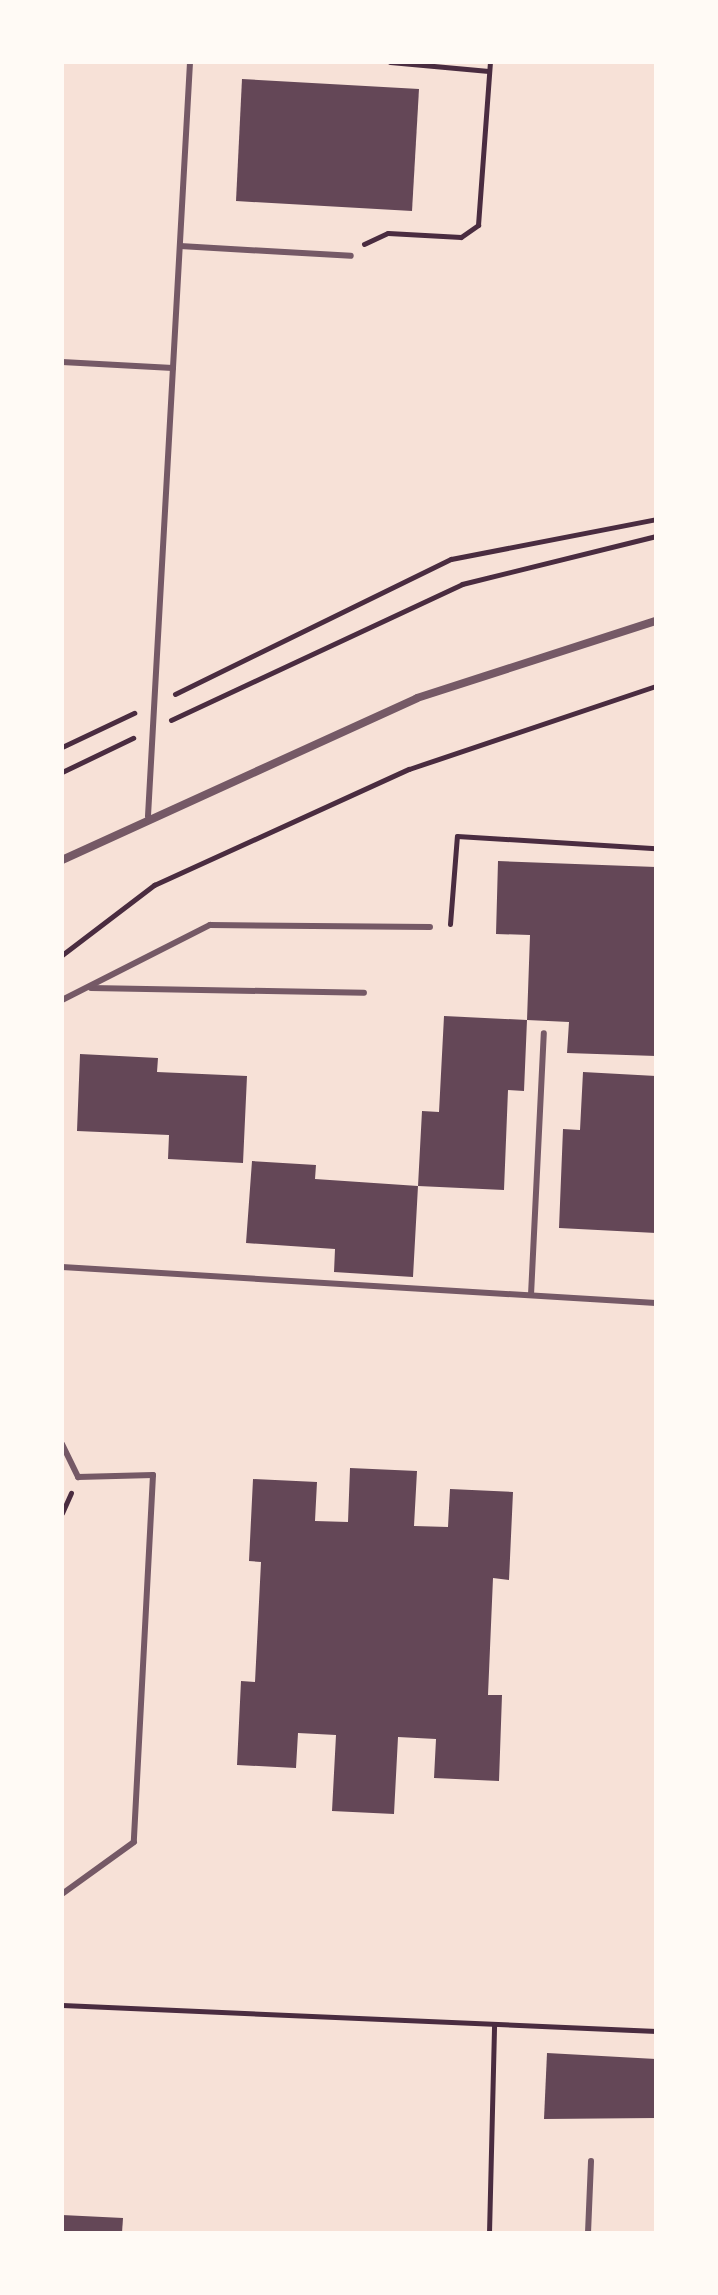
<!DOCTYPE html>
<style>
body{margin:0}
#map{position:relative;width:718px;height:2295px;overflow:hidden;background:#f7e1d7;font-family:"Noto Sans",sans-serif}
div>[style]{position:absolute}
.building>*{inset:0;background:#644757}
.path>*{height:5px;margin:-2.5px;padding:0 2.5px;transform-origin:2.5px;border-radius:2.5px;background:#4a2c40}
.service>*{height:6px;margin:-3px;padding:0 3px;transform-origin:3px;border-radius:3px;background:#755966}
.minor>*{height:8px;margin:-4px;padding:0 4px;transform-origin:4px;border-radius:4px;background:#755966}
span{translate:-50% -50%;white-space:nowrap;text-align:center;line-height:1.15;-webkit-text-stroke:7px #fffaf5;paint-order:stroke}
.frame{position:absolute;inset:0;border:64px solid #fffaf5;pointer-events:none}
</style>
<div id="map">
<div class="building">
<i style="clip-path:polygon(242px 79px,419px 89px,412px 211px,236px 201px)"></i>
<i style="clip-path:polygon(498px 861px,656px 867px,656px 1056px,567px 1053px,569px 1022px,527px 1020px,524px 1091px,508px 1090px,504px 1190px,418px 1186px,422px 1111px,439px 1112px,444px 1016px,527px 1020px,530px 935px,496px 934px)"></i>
<i style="clip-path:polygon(80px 1054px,158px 1058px,157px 1072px,247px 1076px,243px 1163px,168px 1159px,169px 1135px,77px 1131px)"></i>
<i style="clip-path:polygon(583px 1072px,656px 1076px,656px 1233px,559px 1228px,563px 1129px,580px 1130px)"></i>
<i style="clip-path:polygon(252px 1161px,316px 1165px,315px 1179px,418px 1186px,413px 1277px,334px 1272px,335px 1249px,246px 1243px)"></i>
<i style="clip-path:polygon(350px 1468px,417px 1471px,414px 1526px,448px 1527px,450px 1489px,513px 1492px,509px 1580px,493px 1578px,488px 1695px,502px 1695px,499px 1781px,434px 1778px,436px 1739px,398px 1737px,394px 1814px,332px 1811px,336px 1735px,298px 1733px,296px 1768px,237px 1765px,241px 1681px,255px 1682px,261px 1562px,249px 1561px,253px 1479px,317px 1482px,315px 1521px,348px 1522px)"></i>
<i style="clip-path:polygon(547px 2053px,656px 2059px,656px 2118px,544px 2119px)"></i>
<i style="clip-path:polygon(62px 2215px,123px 2218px,122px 2233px,62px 2233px)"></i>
</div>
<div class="path">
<i style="left:390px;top:62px;width:99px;rotate:5.2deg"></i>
<i style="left:656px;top:218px;width:6px;rotate:-90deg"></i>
<i style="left:364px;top:244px;width:26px;rotate:-25deg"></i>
<i style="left:388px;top:233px;width:73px;rotate:3.1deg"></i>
<i style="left:461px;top:237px;width:21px;rotate:-35deg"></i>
<i style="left:478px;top:225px;width:163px;rotate:-85.8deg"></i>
<i style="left:175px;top:694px;width:307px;rotate:-26.1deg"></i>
<i style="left:451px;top:559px;width:209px;rotate:-11deg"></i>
<i style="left:171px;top:720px;width:321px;rotate:-25deg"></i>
<i style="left:462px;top:584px;width:200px;rotate:-13.9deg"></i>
<i style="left:62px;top:747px;width:80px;rotate:-25.3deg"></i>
<i style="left:62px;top:772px;width:79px;rotate:-25.6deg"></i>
<i style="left:450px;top:924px;width:88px;rotate:-85.5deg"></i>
<i style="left:457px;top:836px;width:199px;rotate:3.5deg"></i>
<i style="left:62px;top:955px;width:116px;rotate:-37.3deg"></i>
<i style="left:154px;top:885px;width:280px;rotate:-24.5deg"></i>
<i style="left:409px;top:769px;width:261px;rotate:-18.6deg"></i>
<i style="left:62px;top:1513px;width:22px;rotate:-66deg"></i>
<i style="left:62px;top:2005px;width:595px;rotate:2.51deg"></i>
<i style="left:489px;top:2233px;width:209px;rotate:-88.6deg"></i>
</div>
<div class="service">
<i style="left:180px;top:246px;width:171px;rotate:3.3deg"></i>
<i style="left:62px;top:362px;width:111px;rotate:3.1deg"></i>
<i style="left:148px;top:816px;width:755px;rotate:-86.81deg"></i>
<i style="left:91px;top:988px;width:273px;rotate:1deg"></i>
<i style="left:62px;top:1000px;width:166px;rotate:-26.9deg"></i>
<i style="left:210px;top:925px;width:220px;rotate:0.5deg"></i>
<i style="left:62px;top:1267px;width:595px;rotate:3.47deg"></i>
<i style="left:531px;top:1295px;width:262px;rotate:-87.2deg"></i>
<i style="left:62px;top:1444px;width:37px;rotate:64deg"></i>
<i style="left:78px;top:1477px;width:75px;rotate:-1.5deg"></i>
<i style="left:153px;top:1475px;width:367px;rotate:93deg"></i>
<i style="left:134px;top:1842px;width:89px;rotate:144.2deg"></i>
<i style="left:588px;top:2233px;width:72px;rotate:-87.6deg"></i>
</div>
<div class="minor">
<i style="left:62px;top:860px;width:390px;rotate:-24.5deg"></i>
<i style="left:417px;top:698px;width:251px;rotate:-17.9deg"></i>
</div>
<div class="frame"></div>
</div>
